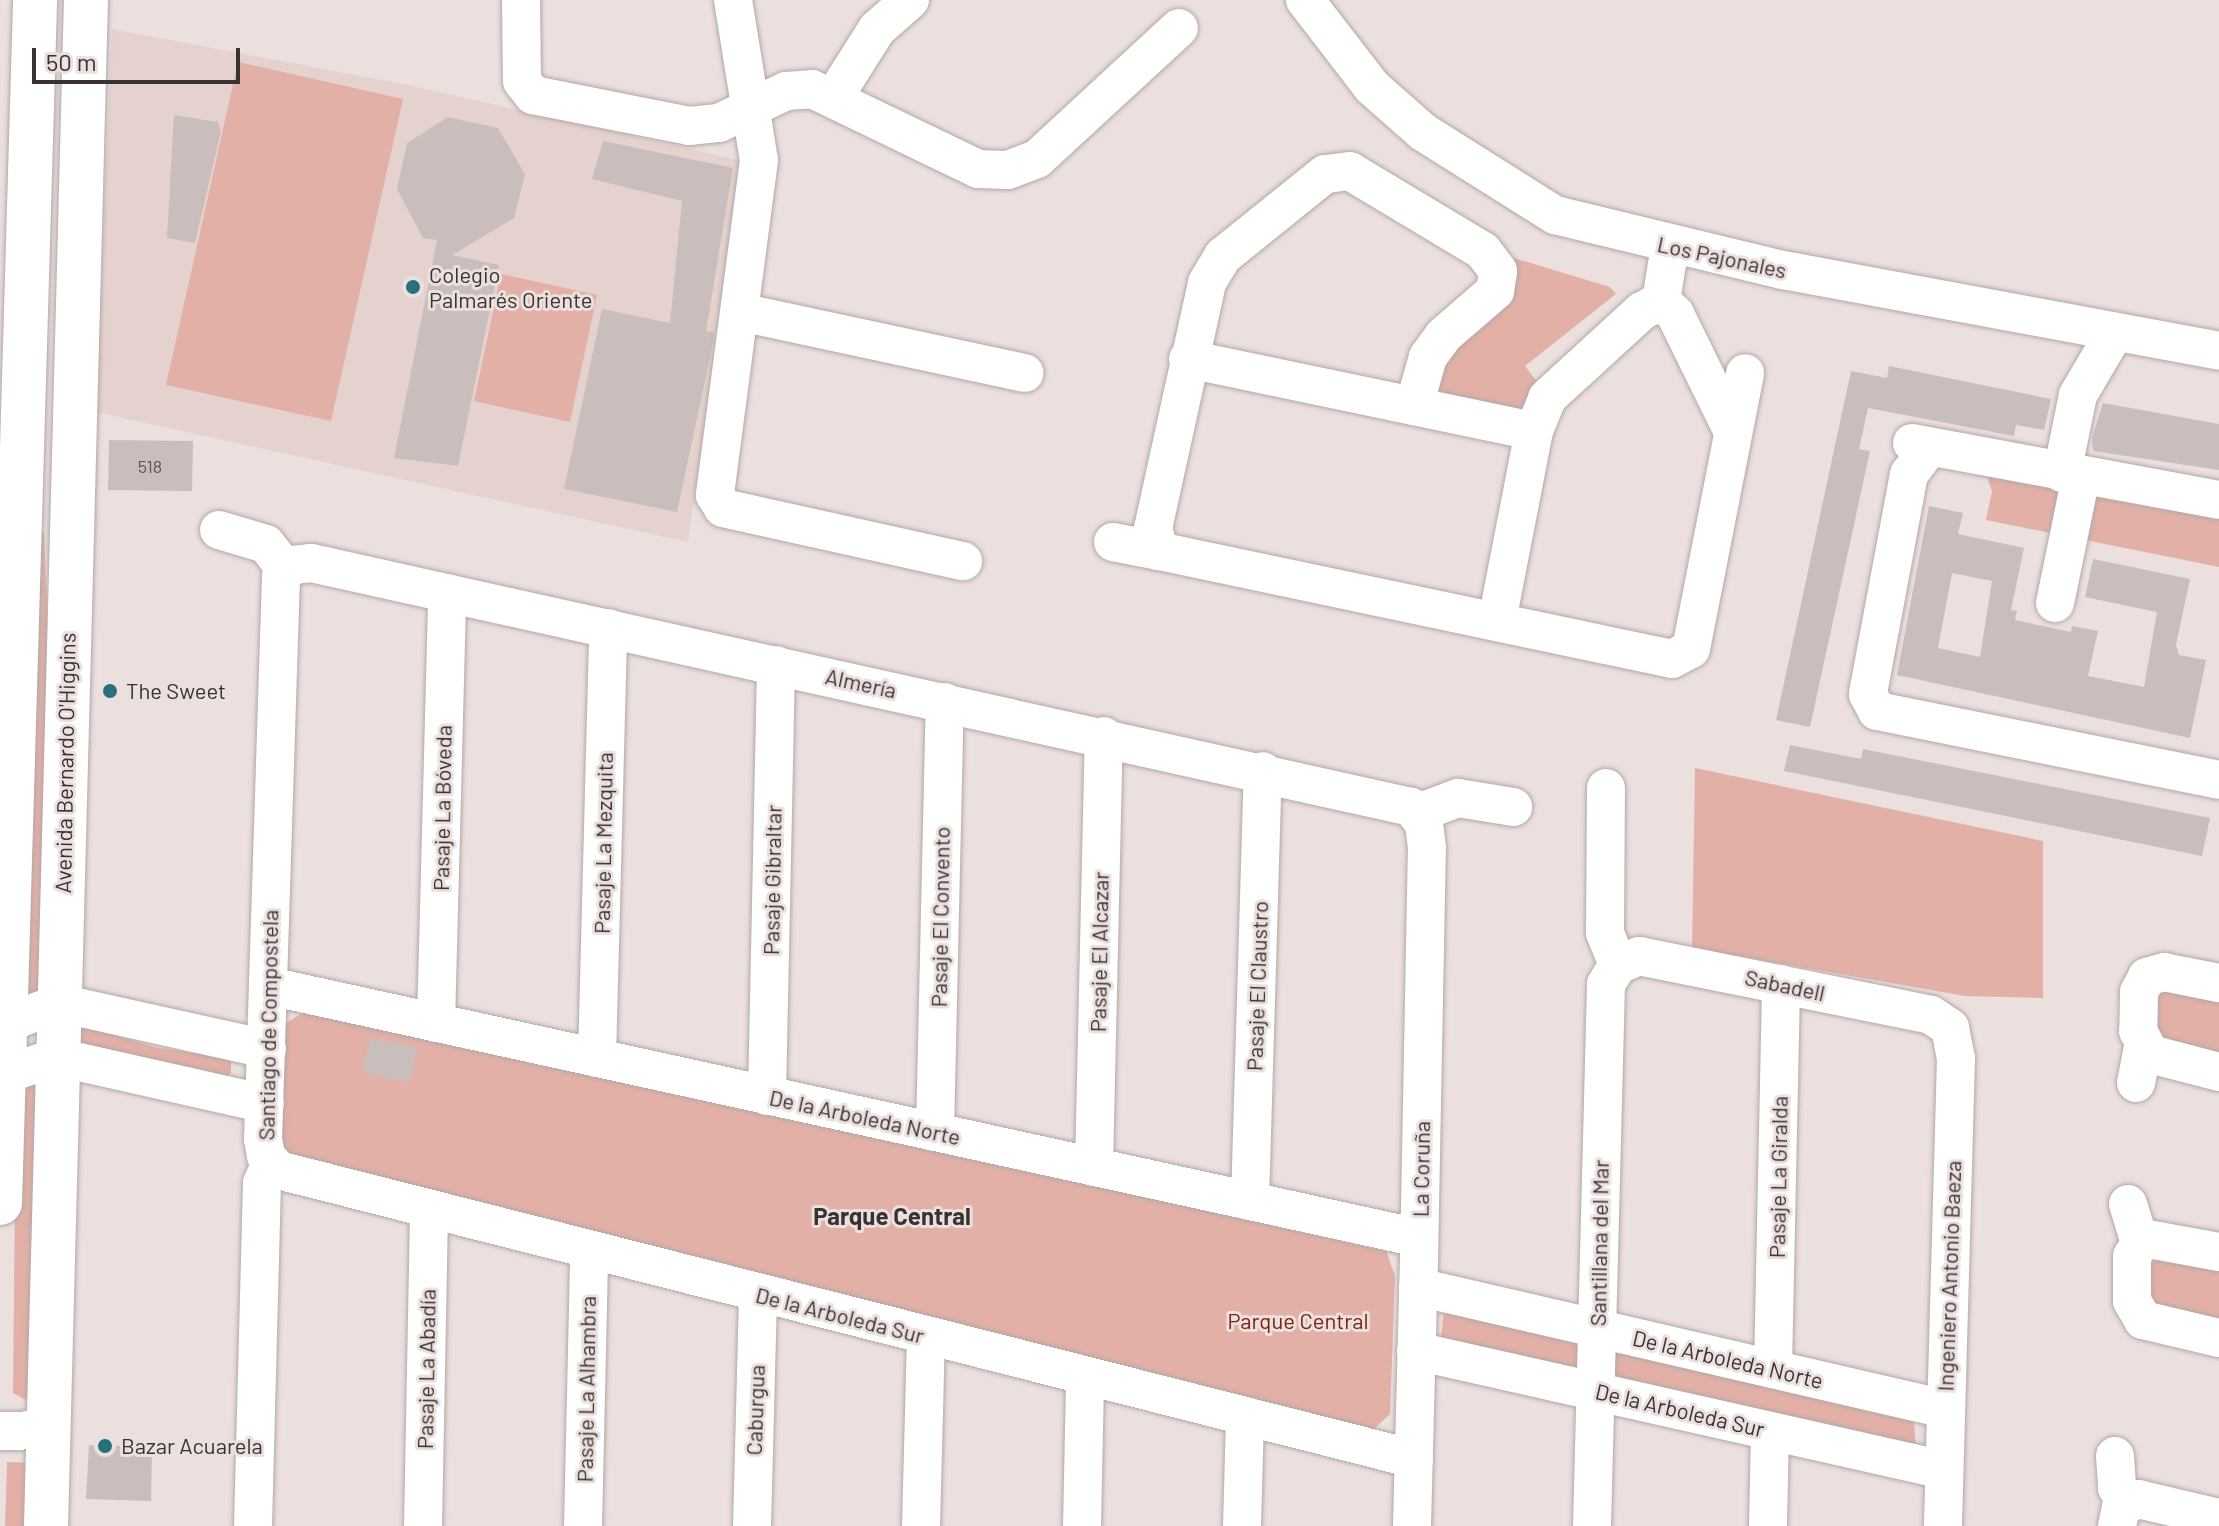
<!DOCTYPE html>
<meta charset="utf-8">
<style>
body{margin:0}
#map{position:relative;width:2219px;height:1526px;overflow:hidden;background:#ebe0dd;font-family:Barlow,sans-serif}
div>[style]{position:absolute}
.built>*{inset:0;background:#e5d2ce}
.green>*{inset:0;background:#e2b0a7}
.building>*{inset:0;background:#c9bebc}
.roads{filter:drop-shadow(0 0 2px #b3a8a6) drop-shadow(0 0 2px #b3a8a6)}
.minor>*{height:38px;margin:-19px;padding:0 19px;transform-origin:19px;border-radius:19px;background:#fff}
.major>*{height:44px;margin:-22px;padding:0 22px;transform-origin:22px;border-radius:22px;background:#fff}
.dots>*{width:22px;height:22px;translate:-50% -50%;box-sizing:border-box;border:4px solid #ebe0dd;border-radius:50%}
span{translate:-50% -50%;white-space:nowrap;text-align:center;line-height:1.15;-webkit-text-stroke:6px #ebe0dd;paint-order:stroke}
.number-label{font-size:18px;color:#5c5654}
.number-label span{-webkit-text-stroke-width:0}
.street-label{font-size:22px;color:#383332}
.poi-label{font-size:22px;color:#383332}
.left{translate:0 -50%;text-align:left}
.park-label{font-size:22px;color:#7a2114}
.neighbourhood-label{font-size:24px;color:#383332;font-weight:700}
.scale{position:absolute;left:32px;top:48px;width:208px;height:36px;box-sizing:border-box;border:4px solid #383332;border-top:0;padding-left:10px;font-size:24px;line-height:28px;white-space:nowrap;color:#383332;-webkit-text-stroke:6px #ebe0dd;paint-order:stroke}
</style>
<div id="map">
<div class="built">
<i style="clip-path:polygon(112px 29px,408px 85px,742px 161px,688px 542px,96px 412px)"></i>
</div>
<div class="green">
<i style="clip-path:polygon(238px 62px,403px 99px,331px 421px,166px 385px)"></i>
<i style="clip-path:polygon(1514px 258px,1610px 287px,1616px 294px,1525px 366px,1538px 383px,1519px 418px,1427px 390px,1431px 370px,1499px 307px)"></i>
<i style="clip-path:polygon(501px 274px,597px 295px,570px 422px,474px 401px)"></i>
<i style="clip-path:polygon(1985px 471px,2219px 513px,2219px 567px,1986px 520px,1992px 491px)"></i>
<i style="clip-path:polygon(31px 531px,44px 533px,51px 696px,38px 1004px,13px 982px)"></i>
<i style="clip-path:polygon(1695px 768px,2043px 841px,2043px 998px,1965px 996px,1692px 948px)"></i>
<i style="clip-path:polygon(2169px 991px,2219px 1003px,2219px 1062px,2155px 1044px,2152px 996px)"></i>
<i style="clip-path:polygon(308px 1010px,1386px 1251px,1395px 1276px,1390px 1414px,1374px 1429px,279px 1158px,284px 1024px)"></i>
<i style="clip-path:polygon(83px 1025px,154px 1047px,231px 1059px,231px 1073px,211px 1088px,78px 1048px)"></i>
<i style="clip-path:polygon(32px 1085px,44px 1092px,28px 1401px,13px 1393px,16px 1093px)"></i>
<i style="clip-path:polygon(2167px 1252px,2219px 1259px,2219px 1327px,2144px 1306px,2152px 1263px)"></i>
<i style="clip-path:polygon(1444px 1311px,1914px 1422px,1916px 1451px,1441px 1338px)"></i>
<i style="clip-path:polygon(7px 1462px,33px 1463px,32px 1526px,5px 1526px)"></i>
</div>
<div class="building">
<i style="clip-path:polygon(174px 115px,218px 122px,221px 131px,195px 243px,167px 238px)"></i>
<i style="clip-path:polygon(448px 117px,498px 128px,525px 174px,514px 218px,452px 255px,499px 265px,458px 466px,394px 458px,437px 240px,423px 238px,397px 189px,407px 143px)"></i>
<i style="clip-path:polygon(603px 141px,733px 168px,706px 331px,714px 332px,712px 348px,677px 512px,564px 489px,602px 309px,670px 323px,682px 201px,592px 179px)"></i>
<i style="clip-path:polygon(1889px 366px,2051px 399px,2044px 430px,2016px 425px,2014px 436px,1868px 408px,1859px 449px,1870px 451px,1810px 727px,1776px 720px,1851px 371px,1887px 378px)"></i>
<i style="clip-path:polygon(2103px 403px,2219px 424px,2219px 470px,2093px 451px,2092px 438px)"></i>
<i style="clip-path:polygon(109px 440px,193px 441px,192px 491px,108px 490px)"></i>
<i style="clip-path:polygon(evenodd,1929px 506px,1963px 513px,1958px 534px,2024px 548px,2011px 610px,2017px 611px,2015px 620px,2071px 632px,2072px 626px,2098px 631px,2088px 676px,2144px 687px,2157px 612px,2085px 597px,2093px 559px,2190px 579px,2176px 645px,2179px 655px,2206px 660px,2190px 738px,1897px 675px,1929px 506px,1952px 573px,1992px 581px,1980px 657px,1938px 648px,1952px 573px)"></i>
<i style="clip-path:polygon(1790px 745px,1861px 759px,1863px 749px,2210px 818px,2202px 856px,1784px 771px)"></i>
<i style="clip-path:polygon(370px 1038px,417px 1048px,409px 1083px,362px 1072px)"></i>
<i style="clip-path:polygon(89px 1445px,152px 1447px,151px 1501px,86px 1499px)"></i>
</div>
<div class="roads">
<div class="minor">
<i style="left:521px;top:0;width:81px;rotate:89.3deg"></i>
<i style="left:522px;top:81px;width:18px;rotate:52deg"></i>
<i style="left:533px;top:95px;width:159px;rotate:11.2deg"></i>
<i style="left:689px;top:126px;width:30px;rotate:-6deg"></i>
<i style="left:719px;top:123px;width:74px;rotate:-25.5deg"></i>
<i style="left:786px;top:91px;width:26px;rotate:-4deg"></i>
<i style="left:812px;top:89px;width:184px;rotate:25.7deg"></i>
<i style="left:978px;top:169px;width:30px;rotate:2deg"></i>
<i style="left:1008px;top:170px;width:31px;rotate:-21deg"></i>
<i style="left:1037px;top:159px;width:193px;rotate:-42.7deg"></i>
<i style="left:733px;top:0;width:162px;rotate:80.8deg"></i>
<i style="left:759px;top:160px;width:338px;rotate:97.5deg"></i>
<i style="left:715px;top:495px;width:15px;rotate:58deg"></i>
<i style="left:723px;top:508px;width:246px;rotate:12.5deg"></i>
<i style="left:1305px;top:0;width:110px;rotate:52.4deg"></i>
<i style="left:1372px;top:87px;width:68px;rotate:41.4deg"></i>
<i style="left:1423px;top:132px;width:156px;rotate:32.2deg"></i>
<i style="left:1555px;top:215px;width:235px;rotate:13.6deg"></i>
<i style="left:1783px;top:270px;width:443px;rotate:10.5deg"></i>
<i style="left:834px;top:97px;width:80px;rotate:-57.7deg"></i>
<i style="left:877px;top:29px;width:44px;rotate:-41.3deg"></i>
<i style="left:1670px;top:246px;width:56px;rotate:99.3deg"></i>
<i style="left:1661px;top:301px;width:19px;rotate:43deg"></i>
<i style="left:1675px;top:314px;width:129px;rotate:63.8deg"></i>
<i style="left:740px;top:312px;width:291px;rotate:12.1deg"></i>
<i style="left:1188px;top:359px;width:353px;rotate:11.8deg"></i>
<i style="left:1414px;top:406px;width:51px;rotate:-74.1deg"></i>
<i style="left:1428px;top:357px;width:26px;rotate:-54deg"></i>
<i style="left:1443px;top:336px;width:69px;rotate:-40.9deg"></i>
<i style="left:1495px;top:291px;width:20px;rotate:-81deg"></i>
<i style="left:1498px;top:271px;width:25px;rotate:-127deg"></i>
<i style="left:1483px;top:251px;width:155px;rotate:-149deg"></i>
<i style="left:1350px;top:171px;width:25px;rotate:173deg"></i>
<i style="left:1325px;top:174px;width:131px;rotate:141.2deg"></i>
<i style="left:1223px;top:256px;width:31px;rotate:121deg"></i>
<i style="left:1207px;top:283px;width:251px;rotate:102.4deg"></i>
<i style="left:1153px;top:528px;width:24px;rotate:75deg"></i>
<i style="left:1159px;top:551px;width:524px;rotate:11.89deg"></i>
<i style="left:1672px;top:659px;width:21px;rotate:-28deg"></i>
<i style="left:1691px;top:649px;width:281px;rotate:-78.9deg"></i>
<i style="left:1912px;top:443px;width:312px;rotate:10.5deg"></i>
<i style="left:1928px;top:449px;width:31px;rotate:127deg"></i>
<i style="left:1909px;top:474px;width:224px;rotate:100.6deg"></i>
<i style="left:1868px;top:694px;width:19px;rotate:62deg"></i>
<i style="left:1877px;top:711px;width:349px;rotate:11.4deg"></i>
<i style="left:2062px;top:473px;width:80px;rotate:-78.4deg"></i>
<i style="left:2078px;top:395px;width:73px;rotate:-59.6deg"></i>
<i style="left:219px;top:530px;width:49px;rotate:16.6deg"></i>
<i style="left:266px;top:544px;width:33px;rotate:52deg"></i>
<i style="left:1113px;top:542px;width:47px;rotate:11.1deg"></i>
<i style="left:2055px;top:603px;width:130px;rotate:-78.4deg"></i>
<i style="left:1497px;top:621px;width:194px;rotate:-79deg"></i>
<i style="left:1534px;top:431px;width:35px;rotate:-68deg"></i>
<i style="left:1547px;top:398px;width:129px;rotate:-42.5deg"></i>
<i style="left:1642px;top:311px;width:21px;rotate:-28deg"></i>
<i style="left:1606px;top:788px;width:145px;rotate:90.4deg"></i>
<i style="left:1605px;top:933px;width:35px;rotate:68deg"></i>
<i style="left:1418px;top:813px;width:43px;rotate:-20.6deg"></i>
<i style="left:1458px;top:798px;width:56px;rotate:9.3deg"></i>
<i style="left:2219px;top:983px;width:56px;rotate:-168.7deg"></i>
<i style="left:2164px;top:972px;width:18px;rotate:164deg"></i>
<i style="left:2147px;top:977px;width:17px;rotate:118deg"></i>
<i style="left:2139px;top:992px;width:39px;rotate:91deg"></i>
<i style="left:2138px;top:1031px;width:26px;rotate:62deg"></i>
<i style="left:2150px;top:1054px;width:71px;rotate:14.6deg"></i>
<i style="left:269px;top:986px;width:1177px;rotate:12.36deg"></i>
<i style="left:436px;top:1023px;width:430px;rotate:-88.5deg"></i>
<i style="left:5px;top:1024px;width:58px;rotate:-21.3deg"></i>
<i style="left:59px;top:1003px;width:213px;rotate:12.5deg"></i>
<i style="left:597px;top:1058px;width:430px;rotate:-88.5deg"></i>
<i style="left:0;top:1076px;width:60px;rotate:-18.4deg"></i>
<i style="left:57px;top:1057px;width:213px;rotate:12.7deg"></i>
<i style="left:2136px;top:1083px;width:36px;rotate:-79deg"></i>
<i style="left:767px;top:1096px;width:431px;rotate:-88.8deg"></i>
<i style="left:935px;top:1132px;width:430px;rotate:-88.7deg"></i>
<i style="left:1094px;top:1167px;width:431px;rotate:-88.7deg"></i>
<i style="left:1250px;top:1201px;width:430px;rotate:-88.3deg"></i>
<i style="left:2128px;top:1204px;width:39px;rotate:73deg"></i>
<i style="left:2219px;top:1252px;width:77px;rotate:-169.6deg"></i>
<i style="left:2143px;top:1238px;width:21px;rotate:121deg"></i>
<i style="left:2132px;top:1256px;width:45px;rotate:90deg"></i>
<i style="left:2132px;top:1301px;width:22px;rotate:60deg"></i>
<i style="left:2143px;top:1320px;width:78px;rotate:13.3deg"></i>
<i style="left:1418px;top:1287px;width:541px;rotate:13.03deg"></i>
<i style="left:1416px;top:1351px;width:541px;rotate:12.7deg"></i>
<i style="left:1773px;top:1369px;width:385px;rotate:-88.8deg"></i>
<i style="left:0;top:1431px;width:49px;rotate:-1.2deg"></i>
<i style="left:2115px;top:1456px;width:32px;rotate:86deg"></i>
<i style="left:2117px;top:1488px;width:17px;rotate:59deg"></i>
<i style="left:253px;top:1526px;width:343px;rotate:-88.5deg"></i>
<i style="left:262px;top:1183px;width:22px;rotate:-66deg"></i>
<i style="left:423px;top:1526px;width:314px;rotate:-88.9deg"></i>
<i style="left:583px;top:1526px;width:273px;rotate:-88.7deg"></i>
<i style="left:752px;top:1526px;width:231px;rotate:-88.5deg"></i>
<i style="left:921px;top:1526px;width:189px;rotate:-88.5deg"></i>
<i style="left:1082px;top:1526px;width:149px;rotate:-88.8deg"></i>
<i style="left:1242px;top:1526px;width:109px;rotate:-88.4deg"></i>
<i style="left:1412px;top:1526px;width:267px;rotate:-88.5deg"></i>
<i style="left:1419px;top:1259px;width:411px;rotate:-88.9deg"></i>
<i style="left:1427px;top:848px;width:25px;rotate:-97deg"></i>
<i style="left:1424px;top:823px;width:21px;rotate:-129deg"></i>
<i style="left:1411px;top:807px;width:1127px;rotate:-167.49deg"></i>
<i style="left:311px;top:563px;width:18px;rotate:174deg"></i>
<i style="left:293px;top:565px;width:16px;rotate:137deg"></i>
<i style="left:281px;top:576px;width:563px;rotate:91.83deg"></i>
<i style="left:263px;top:1139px;width:17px;rotate:80deg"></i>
<i style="left:266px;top:1156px;width:18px;rotate:49deg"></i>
<i style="left:278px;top:1170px;width:1172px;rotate:14.27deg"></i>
<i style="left:1592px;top:1526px;width:542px;rotate:-88.52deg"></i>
<i style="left:1606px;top:984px;width:22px;rotate:-58deg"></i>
<i style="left:1618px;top:965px;width:23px;rotate:-23deg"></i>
<i style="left:1639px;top:956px;width:298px;rotate:11.4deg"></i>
<i style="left:1931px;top:1015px;width:23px;rotate:34deg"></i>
<i style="left:1950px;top:1028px;width:31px;rotate:79deg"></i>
<i style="left:1956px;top:1058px;width:468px;rotate:91.6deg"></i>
<i style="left:1768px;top:1526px;width:95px;rotate:-88.8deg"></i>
<i style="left:2117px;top:1526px;width:19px;rotate:-78deg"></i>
<i style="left:2121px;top:1507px;width:19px;rotate:-25deg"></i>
<i style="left:2138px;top:1499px;width:83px;rotate:13.2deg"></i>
</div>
<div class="major">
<i style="left:0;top:1203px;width:1204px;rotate:-88.33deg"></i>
<i style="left:46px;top:1526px;width:1527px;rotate:-88.5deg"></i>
</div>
</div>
<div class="dots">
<i style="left:413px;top:287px;background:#29707d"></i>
<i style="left:110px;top:691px;background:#29707d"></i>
<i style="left:105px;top:1446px;background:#29707d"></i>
</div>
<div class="number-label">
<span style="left:150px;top:466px">518</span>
</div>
<div class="street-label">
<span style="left:1722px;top:257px;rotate:12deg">Los Pajonales</span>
<span style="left:861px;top:683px;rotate:12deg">Almería</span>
<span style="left:65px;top:763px;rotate:-89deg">Avenida Bernardo O'Higgins</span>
<span style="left:442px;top:808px;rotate:-89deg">Pasaje La Bóveda</span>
<span style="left:603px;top:843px;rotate:-89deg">Pasaje La Mezquita</span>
<span style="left:772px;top:880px;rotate:-89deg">Pasaje Gibraltar</span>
<span style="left:940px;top:917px;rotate:-89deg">Pasaje El Convento</span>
<span style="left:1099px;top:952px;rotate:-89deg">Pasaje El Alcazar</span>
<span style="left:1785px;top:985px;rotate:12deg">Sabadell</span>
<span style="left:1257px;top:986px;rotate:-88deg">Pasaje El Claustro</span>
<span style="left:268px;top:1025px;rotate:-89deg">Santiago de Compostela</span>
<span style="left:865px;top:1117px;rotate:12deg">De la Arboleda Norte</span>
<span style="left:1421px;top:1169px;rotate:-89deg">La Coruña</span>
<span style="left:1778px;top:1177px;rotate:-89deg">Pasaje La Giralda</span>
<span style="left:1599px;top:1243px;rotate:-89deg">Santillana del Mar</span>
<span style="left:1949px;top:1276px;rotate:-88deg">Ingeniero Antonio Baeza</span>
<span style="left:840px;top:1315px;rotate:14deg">De la Arboleda Sur</span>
<span style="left:1728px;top:1359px;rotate:13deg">De la Arboleda Norte</span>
<span style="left:426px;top:1369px;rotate:-89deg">Pasaje La Abadía</span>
<span style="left:586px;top:1389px;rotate:-89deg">Pasaje La Alhambra</span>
<span style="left:755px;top:1410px;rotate:-88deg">Caburgua</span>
<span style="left:1680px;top:1410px;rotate:13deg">De la Arboleda Sur</span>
</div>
<div class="poi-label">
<span class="left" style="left:429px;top:287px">Colegio<br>Palmarés Oriente</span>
<span class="left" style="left:126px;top:691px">The Sweet</span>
<span class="left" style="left:121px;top:1446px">Bazar Acuarela</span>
</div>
<div class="park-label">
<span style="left:1298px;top:1321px">Parque Central</span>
</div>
<div class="neighbourhood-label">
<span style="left:892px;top:1216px">Parque Central</span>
</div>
<div class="scale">50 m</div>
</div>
